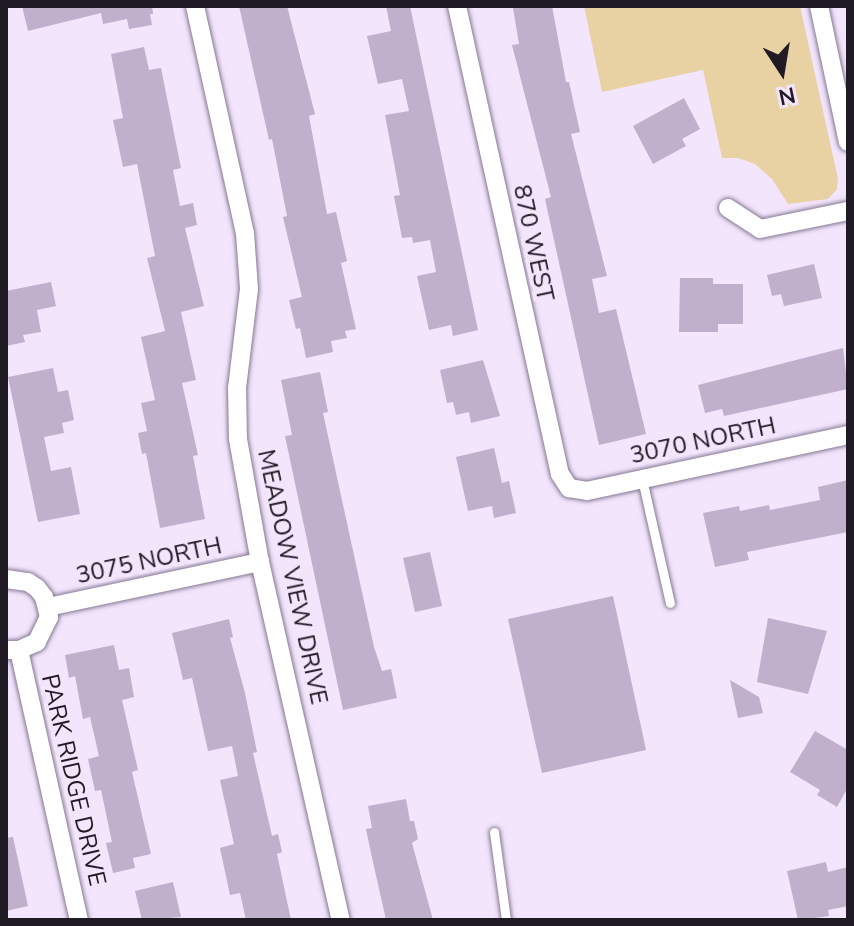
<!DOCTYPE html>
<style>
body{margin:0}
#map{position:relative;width:854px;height:926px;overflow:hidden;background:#f2e5fc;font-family:"Nunito Sans",sans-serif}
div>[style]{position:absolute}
.green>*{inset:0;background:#e8d2a4}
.building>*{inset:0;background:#c0b0cb}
.roads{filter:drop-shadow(0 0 2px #877892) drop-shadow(0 0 2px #877892)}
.service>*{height:9px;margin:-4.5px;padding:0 4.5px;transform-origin:4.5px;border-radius:4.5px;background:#fff}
.minor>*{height:18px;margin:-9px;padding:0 9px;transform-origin:9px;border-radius:9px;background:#fff}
span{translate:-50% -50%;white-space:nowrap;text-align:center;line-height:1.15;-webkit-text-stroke:8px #f2e5fc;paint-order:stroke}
.street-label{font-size:24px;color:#201a24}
.frame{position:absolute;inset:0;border:8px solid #201a24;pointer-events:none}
.north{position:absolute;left:742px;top:32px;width:80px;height:80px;-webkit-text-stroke:6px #f2e5fc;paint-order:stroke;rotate:168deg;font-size:22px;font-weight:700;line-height:32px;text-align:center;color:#201a24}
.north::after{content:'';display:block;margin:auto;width:28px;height:36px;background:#201a24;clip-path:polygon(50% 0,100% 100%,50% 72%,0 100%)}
</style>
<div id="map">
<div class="green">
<i style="clip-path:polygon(584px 6px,800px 6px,838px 179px,837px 189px,828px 199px,788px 204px,772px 179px,755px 164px,738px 158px,722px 158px,703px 70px,602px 92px)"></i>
</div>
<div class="building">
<i style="clip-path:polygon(22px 6px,152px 6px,153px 14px,150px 14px,152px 25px,129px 29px,127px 19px,103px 24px,101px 13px,28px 31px)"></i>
<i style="clip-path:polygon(239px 6px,287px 6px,315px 114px,309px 116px,327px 214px,336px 212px,347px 261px,341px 263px,356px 329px,345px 331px,347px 338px,331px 341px,333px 352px,306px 358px,300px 328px,296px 329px,289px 300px,302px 297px,283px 217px,287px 216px,272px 139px,269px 140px)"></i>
<i style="clip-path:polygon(386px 6px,410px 6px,478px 330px,453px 336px,451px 325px,429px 330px,417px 276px,436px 272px,430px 240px,413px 243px,412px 237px,402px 238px,394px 196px,400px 195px,385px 115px,409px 111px,402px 79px,378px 84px,367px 36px,391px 31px)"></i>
<i style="clip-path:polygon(524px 6px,552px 6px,566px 82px,569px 82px,580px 132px,571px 134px,607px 276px,592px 279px,599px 313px,616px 309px,646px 434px,599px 445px,545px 199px,551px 197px,512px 45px,519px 44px,513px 8px)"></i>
<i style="clip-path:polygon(144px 47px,149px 70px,161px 68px,181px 168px,173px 170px,180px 206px,193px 203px,197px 225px,185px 228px,204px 306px,181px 312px,196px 380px,182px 383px,198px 455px,193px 456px,205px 519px,160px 528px,146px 453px,142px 454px,138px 433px,147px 431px,141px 403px,155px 400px,141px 337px,165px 331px,147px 258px,155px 256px,137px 164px,123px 167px,113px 120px,123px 118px,111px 54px)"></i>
<i style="clip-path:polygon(684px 98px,700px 129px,682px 139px,686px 146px,653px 164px,633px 126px)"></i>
<i style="clip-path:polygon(814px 264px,822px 298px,784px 306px,781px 294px,772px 296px,767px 275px)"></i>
<i style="clip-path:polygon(680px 278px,713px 278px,713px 284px,743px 284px,743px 324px,718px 324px,718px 332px,679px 332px)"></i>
<i style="clip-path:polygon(51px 282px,56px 306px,37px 310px,41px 332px,23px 335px,25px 342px,6px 346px,6px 291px)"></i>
<i style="clip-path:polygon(843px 348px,848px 389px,724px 416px,722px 409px,705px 413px,698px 385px)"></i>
<i style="clip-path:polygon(483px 360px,500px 416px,471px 423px,469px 412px,456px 415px,453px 402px,447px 403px,440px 370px)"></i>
<i style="clip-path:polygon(53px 368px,58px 392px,68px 390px,74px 420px,62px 423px,64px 433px,44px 437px,51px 471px,71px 467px,80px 514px,38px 522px,8px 377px)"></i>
<i style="clip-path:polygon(320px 372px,328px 412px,323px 413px,374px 647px,382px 671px,391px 669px,397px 698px,343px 710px,285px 436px,292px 435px,281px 380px)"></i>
<i style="clip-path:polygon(494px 448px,502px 483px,509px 481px,516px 513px,494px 518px,492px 506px,468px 511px,456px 457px)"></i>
<i style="clip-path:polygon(848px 480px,848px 532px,747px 552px,749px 560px,715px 567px,703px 513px,739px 506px,740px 511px,769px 505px,770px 510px,820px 500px,818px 487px)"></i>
<i style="clip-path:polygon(430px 552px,442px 606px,415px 612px,403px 558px)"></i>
<i style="clip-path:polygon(613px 596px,646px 750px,542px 773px,508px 619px)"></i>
<i style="clip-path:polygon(768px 618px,827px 631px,808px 694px,757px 682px)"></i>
<i style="clip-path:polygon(229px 619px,233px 637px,230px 638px,245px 693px,257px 752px,253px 753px,272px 836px,278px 834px,282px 852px,277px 854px,291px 920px,246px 920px,240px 893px,230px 895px,220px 848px,234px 844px,220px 780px,238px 776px,232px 746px,208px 751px,192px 678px,183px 680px,172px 633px)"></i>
<i style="clip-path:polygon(114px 645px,119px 670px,129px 668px,134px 697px,122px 700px,138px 770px,132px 772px,151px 854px,133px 858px,135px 868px,113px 873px,106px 843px,112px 842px,101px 790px,95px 791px,88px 759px,99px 756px,90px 717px,83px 719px,75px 676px,69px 678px,65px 655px)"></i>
<i style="clip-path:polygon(730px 680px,759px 697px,763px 713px,738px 718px)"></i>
<i style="clip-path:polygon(815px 731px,848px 750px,848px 787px,837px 807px,817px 795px,820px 790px,790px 772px)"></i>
<i style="clip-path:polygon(406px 799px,410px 821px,414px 821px,418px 839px,412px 843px,433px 920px,386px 920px,371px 853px,366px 829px,372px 828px,368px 806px)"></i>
<i style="clip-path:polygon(13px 837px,28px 906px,6px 911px,6px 838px)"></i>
<i style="clip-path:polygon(826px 862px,828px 872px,848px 867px,848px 906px,828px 910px,829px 916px,798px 920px,787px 871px)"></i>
<i style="clip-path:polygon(173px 882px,181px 917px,142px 920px,135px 891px)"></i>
</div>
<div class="roads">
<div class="service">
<i style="left:642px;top:479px;width:127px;rotate:77.3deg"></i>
<i style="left:494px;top:832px;width:89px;rotate:82.2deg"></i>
</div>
<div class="minor">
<i style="left:195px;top:6px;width:232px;rotate:77.6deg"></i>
<i style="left:245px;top:233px;width:56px;rotate:85.9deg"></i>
<i style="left:249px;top:289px;width:100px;rotate:96.9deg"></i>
<i style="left:237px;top:388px;width:51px;rotate:88.9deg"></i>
<i style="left:238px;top:439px;width:125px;rotate:79.9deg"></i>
<i style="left:260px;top:562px;width:367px;rotate:77.3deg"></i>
<i style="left:457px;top:6px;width:479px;rotate:77.6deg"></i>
<i style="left:560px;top:474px;width:17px;rotate:57deg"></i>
<i style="left:569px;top:488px;width:18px;rotate:9deg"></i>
<i style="left:587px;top:491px;width:267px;rotate:-12.1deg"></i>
<i style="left:819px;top:6px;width:139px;rotate:78deg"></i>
<i style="left:728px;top:208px;width:38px;rotate:33deg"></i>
<i style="left:760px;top:229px;width:90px;rotate:-11.6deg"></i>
<i style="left:6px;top:579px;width:22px;rotate:8deg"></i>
<i style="left:28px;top:582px;width:11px;rotate:34deg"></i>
<i style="left:37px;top:588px;width:11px;rotate:52deg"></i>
<i style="left:44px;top:597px;width:21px;rotate:76deg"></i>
<i style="left:49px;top:617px;width:28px;rotate:116deg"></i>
<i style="left:37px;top:642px;width:20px;rotate:156deg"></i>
<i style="left:19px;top:650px;width:13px;rotate:180deg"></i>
<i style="left:48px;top:607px;width:217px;rotate:-12deg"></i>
<i style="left:19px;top:650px;width:277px;rotate:77.5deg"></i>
</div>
</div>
<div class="street-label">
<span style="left:533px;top:243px;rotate:78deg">870 WEST</span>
<span style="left:703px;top:441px;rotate:-12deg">3070 NORTH</span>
<span style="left:149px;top:561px;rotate:-12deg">3075 NORTH</span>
<span style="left:292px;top:577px;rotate:78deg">MEADOW VIEW DRIVE</span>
<span style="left:73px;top:780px;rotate:77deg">PARK RIDGE DRIVE</span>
</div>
<div class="frame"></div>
<div class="north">N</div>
</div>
